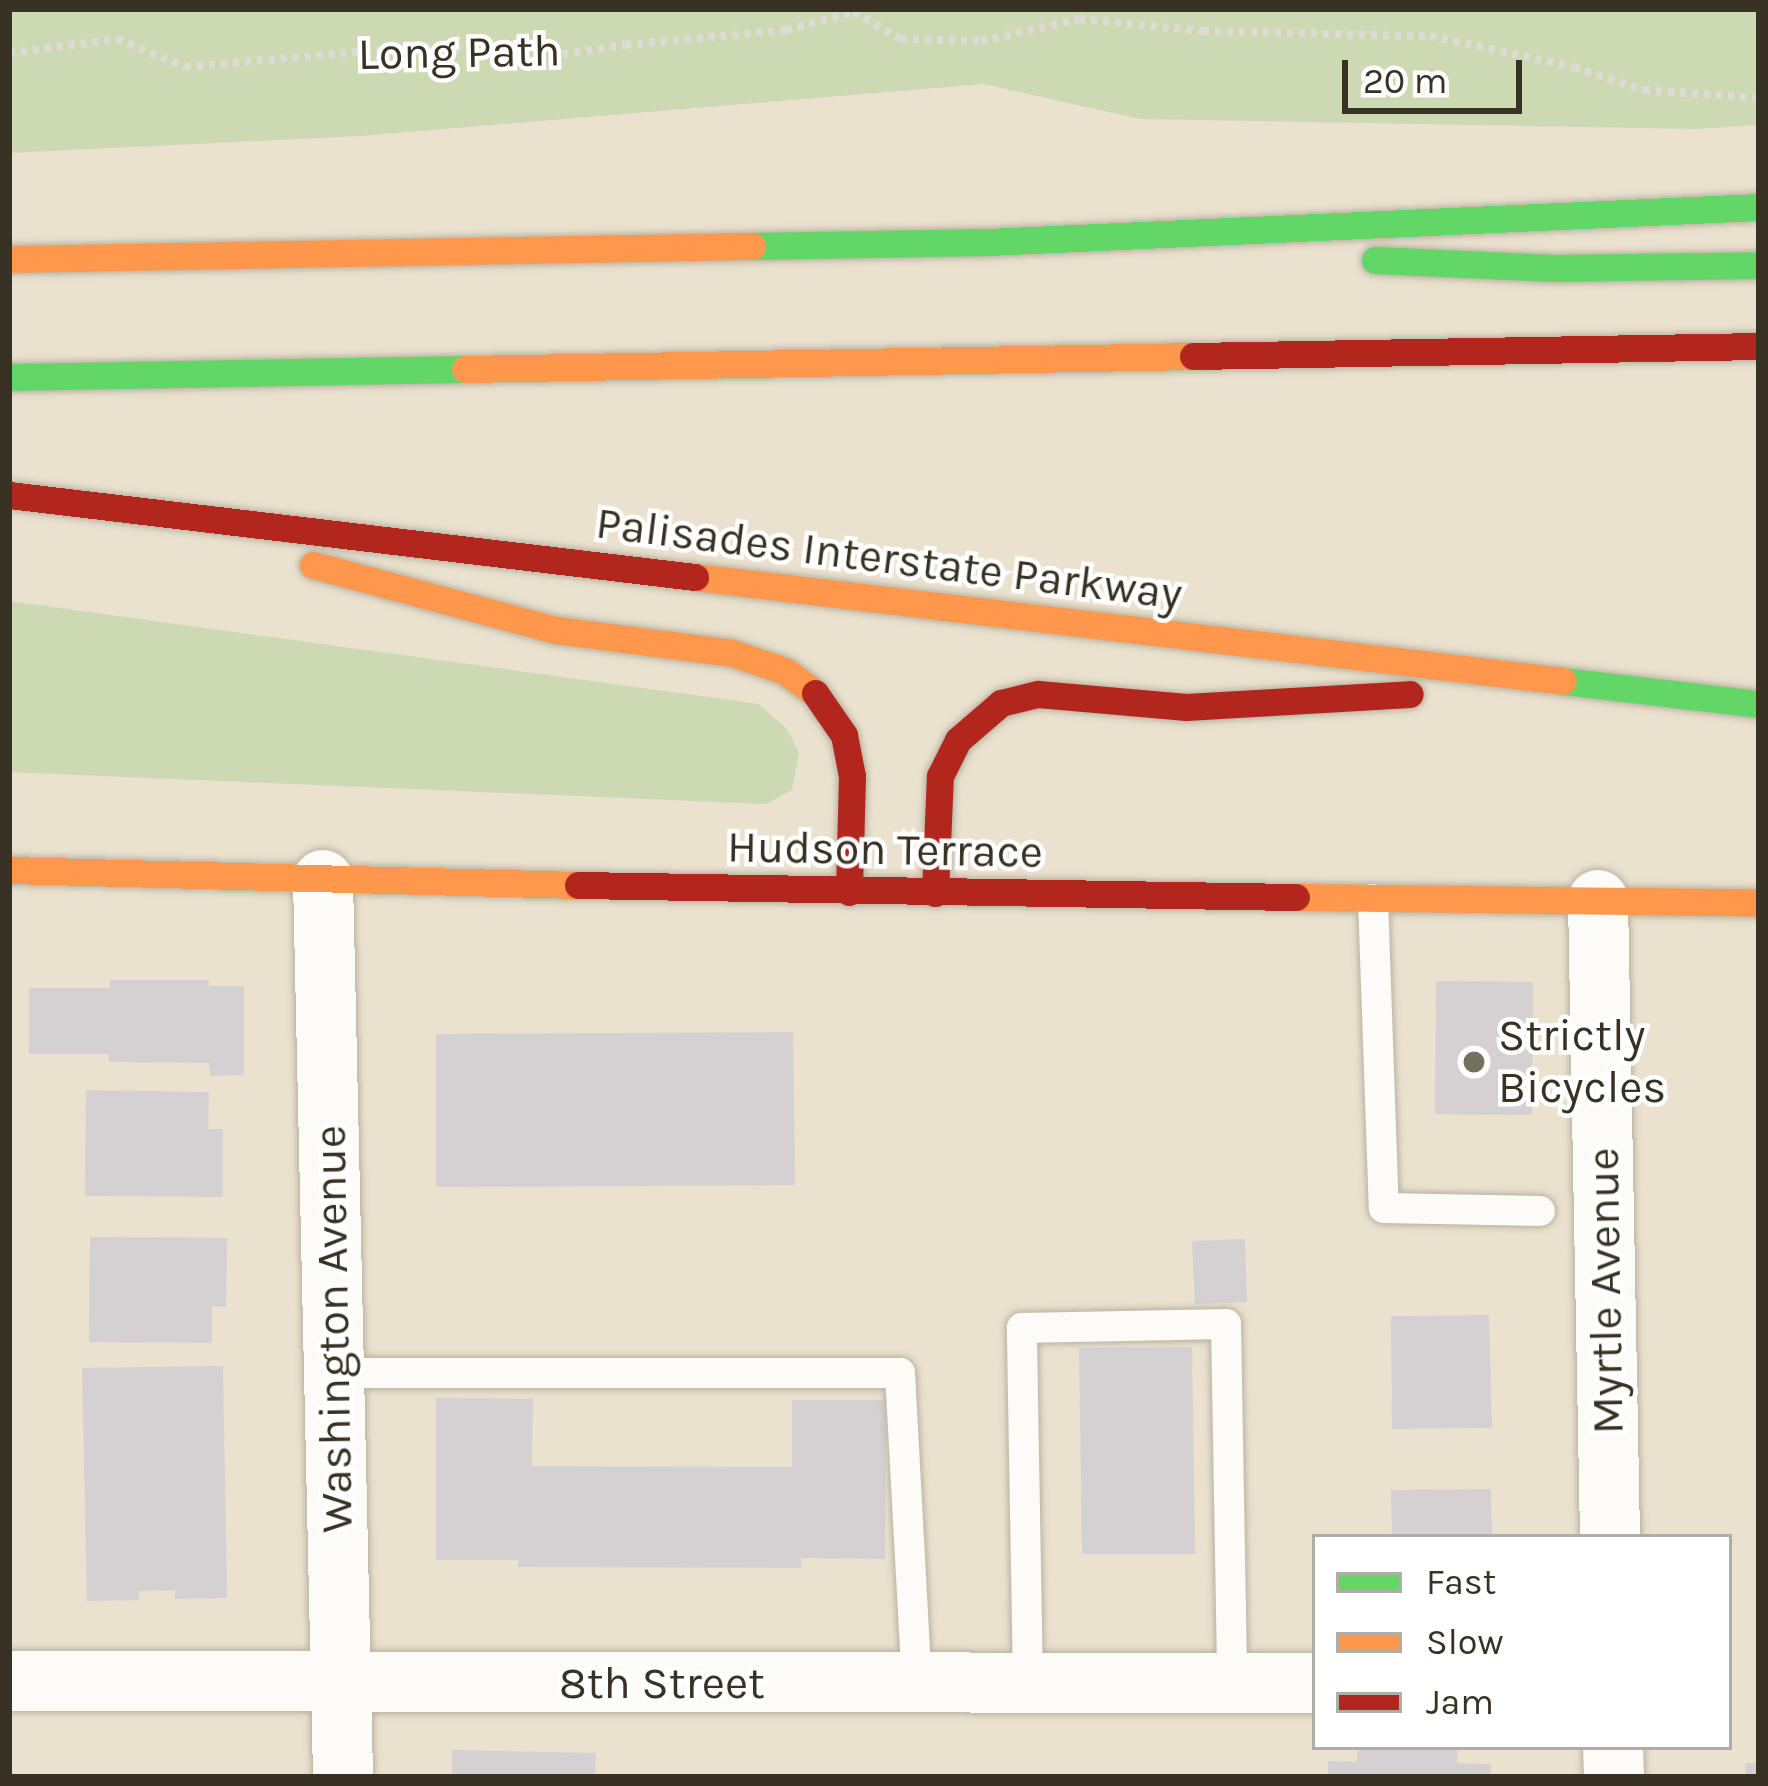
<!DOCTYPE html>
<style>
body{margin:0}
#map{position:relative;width:1768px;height:1786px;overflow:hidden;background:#eae2ce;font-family:Karla,sans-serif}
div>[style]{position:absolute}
.green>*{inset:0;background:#ccd9b3}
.building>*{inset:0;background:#d5d0d2}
.path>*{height:8px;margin-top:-4px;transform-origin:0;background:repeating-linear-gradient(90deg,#dedbd5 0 6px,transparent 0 12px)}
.roads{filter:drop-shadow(0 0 3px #b9b3a3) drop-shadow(0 0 3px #b9b3a3)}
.lane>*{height:30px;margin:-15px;padding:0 15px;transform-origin:15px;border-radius:15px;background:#fcfbf8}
.street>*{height:60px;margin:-30px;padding:0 30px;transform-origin:30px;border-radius:30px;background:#fcfbf8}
.fast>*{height:27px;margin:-13.5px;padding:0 13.5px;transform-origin:13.5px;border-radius:13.5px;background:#63d668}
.slow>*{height:27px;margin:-13.5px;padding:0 13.5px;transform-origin:13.5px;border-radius:13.5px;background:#ff974d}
.jam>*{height:27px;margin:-13.5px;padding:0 13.5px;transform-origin:13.5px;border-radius:13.5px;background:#b3261e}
.dots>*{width:33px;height:33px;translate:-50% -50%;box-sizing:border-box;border:6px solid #fff;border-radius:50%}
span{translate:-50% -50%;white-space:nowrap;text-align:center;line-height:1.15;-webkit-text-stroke:9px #fff;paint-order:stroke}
.street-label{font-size:45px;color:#383224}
.poi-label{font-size:45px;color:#383224}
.left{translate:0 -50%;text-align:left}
.frame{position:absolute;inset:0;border:12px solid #383224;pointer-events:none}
.legend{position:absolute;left:1312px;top:1534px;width:420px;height:216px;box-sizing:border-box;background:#fff;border:3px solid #afada7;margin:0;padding:15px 21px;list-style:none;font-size:36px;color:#383224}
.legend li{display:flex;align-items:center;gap:24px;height:60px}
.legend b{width:60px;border:3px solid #afada7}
.scale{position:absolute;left:1342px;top:60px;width:180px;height:54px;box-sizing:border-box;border:6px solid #383224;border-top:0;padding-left:15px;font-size:36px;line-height:42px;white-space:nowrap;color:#383224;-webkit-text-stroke:9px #fff;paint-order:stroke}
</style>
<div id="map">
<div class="green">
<i style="clip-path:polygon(9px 9px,1759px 9px,1759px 125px,1698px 129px,1140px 119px,984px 84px,360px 136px,9px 153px)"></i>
<i style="clip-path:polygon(9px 601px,759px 704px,787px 729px,799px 753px,792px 790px,766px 804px,9px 772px)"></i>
</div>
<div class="building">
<i style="clip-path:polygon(110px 980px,209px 980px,209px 986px,244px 986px,244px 1075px,210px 1076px,209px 1063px,109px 1062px,109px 1054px,29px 1054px,29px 988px,110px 988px)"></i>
<i style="clip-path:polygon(1436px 981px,1533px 982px,1532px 1115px,1435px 1114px)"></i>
<i style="clip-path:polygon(793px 1032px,795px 1185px,436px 1187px,436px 1034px)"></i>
<i style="clip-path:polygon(86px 1090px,209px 1092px,208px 1129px,223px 1129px,223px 1197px,85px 1196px)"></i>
<i style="clip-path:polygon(90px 1237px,227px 1238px,226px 1307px,212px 1306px,212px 1343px,89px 1342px)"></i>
<i style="clip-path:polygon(1245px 1239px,1247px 1302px,1195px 1304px,1192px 1241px)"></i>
<i style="clip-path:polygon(1489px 1315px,1492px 1428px,1392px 1429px,1391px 1316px)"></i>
<i style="clip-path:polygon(1192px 1347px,1195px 1554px,1082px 1554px,1079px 1348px)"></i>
<i style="clip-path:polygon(223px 1366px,227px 1598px,175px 1599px,175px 1590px,139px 1591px,139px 1600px,87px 1601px,82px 1368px)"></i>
<i style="clip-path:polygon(436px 1398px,533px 1399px,532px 1466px,792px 1467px,792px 1400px,886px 1400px,885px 1559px,801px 1558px,801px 1568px,518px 1567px,518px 1560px,436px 1560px)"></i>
<i style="clip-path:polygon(1491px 1489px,1492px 1537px,1392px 1537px,1391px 1490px)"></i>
<i style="clip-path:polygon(1358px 1748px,1458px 1750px,1457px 1763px,1491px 1764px,1491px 1777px,1328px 1777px,1328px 1761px,1357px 1762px)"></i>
<i style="clip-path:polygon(452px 1750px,596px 1753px,595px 1777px,452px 1777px)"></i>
<i style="clip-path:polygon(1745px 1763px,1759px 1763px,1759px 1777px,1746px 1777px)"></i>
</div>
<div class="path">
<i style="left:9px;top:53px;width:109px;rotate:-7.4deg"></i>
<i style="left:117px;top:39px;width:74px;rotate:22.4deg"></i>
<i style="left:185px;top:67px;width:260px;rotate:-4.9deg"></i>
<i style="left:444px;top:45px;width:84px;rotate:10.2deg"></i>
<i style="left:527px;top:60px;width:99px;rotate:-8.7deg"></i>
<i style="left:625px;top:45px;width:162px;rotate:-5.3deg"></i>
<i style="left:786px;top:30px;width:70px;rotate:-14.8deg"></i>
<i style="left:854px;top:12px;width:54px;rotate:29.9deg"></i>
<i style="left:901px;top:39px;width:80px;rotate:1.4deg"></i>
<i style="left:981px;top:41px;width:100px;rotate:-12.7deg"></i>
<i style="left:1079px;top:19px;width:125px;rotate:5.5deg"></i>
<i style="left:1203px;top:31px;width:227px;rotate:1.3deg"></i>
<i style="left:1430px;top:36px;width:147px;rotate:12.1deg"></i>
<i style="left:1574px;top:67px;width:74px;rotate:18.2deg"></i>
<i style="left:1644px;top:90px;width:115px;rotate:4deg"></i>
</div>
<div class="roads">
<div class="lane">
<i style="left:1373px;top:899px;width:309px;rotate:88deg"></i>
<i style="left:1384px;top:1208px;width:156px;rotate:1.1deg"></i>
<i style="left:335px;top:1373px;width:565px"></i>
<i style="left:900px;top:1373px;width:311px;rotate:86.9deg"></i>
<i style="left:1028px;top:1683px;width:355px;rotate:-91deg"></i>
<i style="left:1022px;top:1328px;width:204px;rotate:-1.1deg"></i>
<i style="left:1226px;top:1324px;width:358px;rotate:89deg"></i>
</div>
<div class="street">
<i style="left:323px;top:880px;width:897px;rotate:88.72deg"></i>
<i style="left:1598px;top:900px;width:637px;rotate:88.92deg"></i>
<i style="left:9px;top:1681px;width:1306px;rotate:0.09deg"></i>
<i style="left:1613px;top:1747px;width:30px;rotate:88deg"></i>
</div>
<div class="fast">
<i style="left:752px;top:246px;width:236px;rotate:-1deg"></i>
<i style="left:988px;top:242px;width:772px;rotate:-2.6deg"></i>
<i style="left:1375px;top:260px;width:178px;rotate:2.6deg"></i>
<i style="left:1553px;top:268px;width:206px;rotate:-0.8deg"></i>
<i style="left:9px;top:377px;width:456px;rotate:-1deg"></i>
<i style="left:1563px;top:681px;width:197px;rotate:6.7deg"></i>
</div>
<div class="slow">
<i style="left:9px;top:259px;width:743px;rotate:-1deg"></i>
<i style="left:465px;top:369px;width:728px;rotate:-1.02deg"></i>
<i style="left:313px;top:565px;width:252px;rotate:15deg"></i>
<i style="left:556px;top:630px;width:177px;rotate:7.4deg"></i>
<i style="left:732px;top:653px;width:56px;rotate:18.8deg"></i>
<i style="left:785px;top:671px;width:37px;rotate:36deg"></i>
<i style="left:695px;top:577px;width:874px;rotate:6.83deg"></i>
<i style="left:9px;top:870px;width:569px;rotate:1.51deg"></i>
<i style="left:1296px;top:897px;width:463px;rotate:0.7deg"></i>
</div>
<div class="jam">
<i style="left:1193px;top:356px;width:566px;rotate:-1.01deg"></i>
<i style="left:9px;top:495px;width:691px;rotate:6.82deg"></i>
<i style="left:815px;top:693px;width:51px;rotate:55.4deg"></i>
<i style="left:844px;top:735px;width:42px;rotate:79deg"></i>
<i style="left:852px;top:776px;width:116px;rotate:91.5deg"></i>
<i style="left:578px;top:885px;width:718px;rotate:0.96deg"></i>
<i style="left:935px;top:893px;width:117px;rotate:-87.6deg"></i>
<i style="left:940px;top:776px;width:40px;rotate:-63.4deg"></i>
<i style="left:958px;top:740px;width:57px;rotate:-40.7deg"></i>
<i style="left:1001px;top:703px;width:38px;rotate:-14deg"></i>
<i style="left:1038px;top:694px;width:149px;rotate:5deg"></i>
<i style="left:1186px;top:707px;width:224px;rotate:-3.3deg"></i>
</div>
</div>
<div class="dots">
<i style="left:1474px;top:1062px;background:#767060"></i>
</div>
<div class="street-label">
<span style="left:459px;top:53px;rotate:-1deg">Long Path</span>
<span style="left:889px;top:559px;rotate:7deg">Palisades Interstate Parkway</span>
<span style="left:885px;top:850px;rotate:1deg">Hudson Terrace</span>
<span style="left:1606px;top:1291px;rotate:-91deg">Myrtle Avenue</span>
<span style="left:334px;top:1329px;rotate:-91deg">Washington Avenue</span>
<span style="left:662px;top:1684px">8th Street</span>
</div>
<div class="poi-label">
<span class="left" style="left:1498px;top:1062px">Strictly<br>Bicycles</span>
</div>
<div class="frame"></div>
<ul class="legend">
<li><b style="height:15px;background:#63d668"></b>Fast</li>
<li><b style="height:15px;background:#ff974d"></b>Slow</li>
<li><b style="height:15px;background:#b3261e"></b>Jam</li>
</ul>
<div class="scale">20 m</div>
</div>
